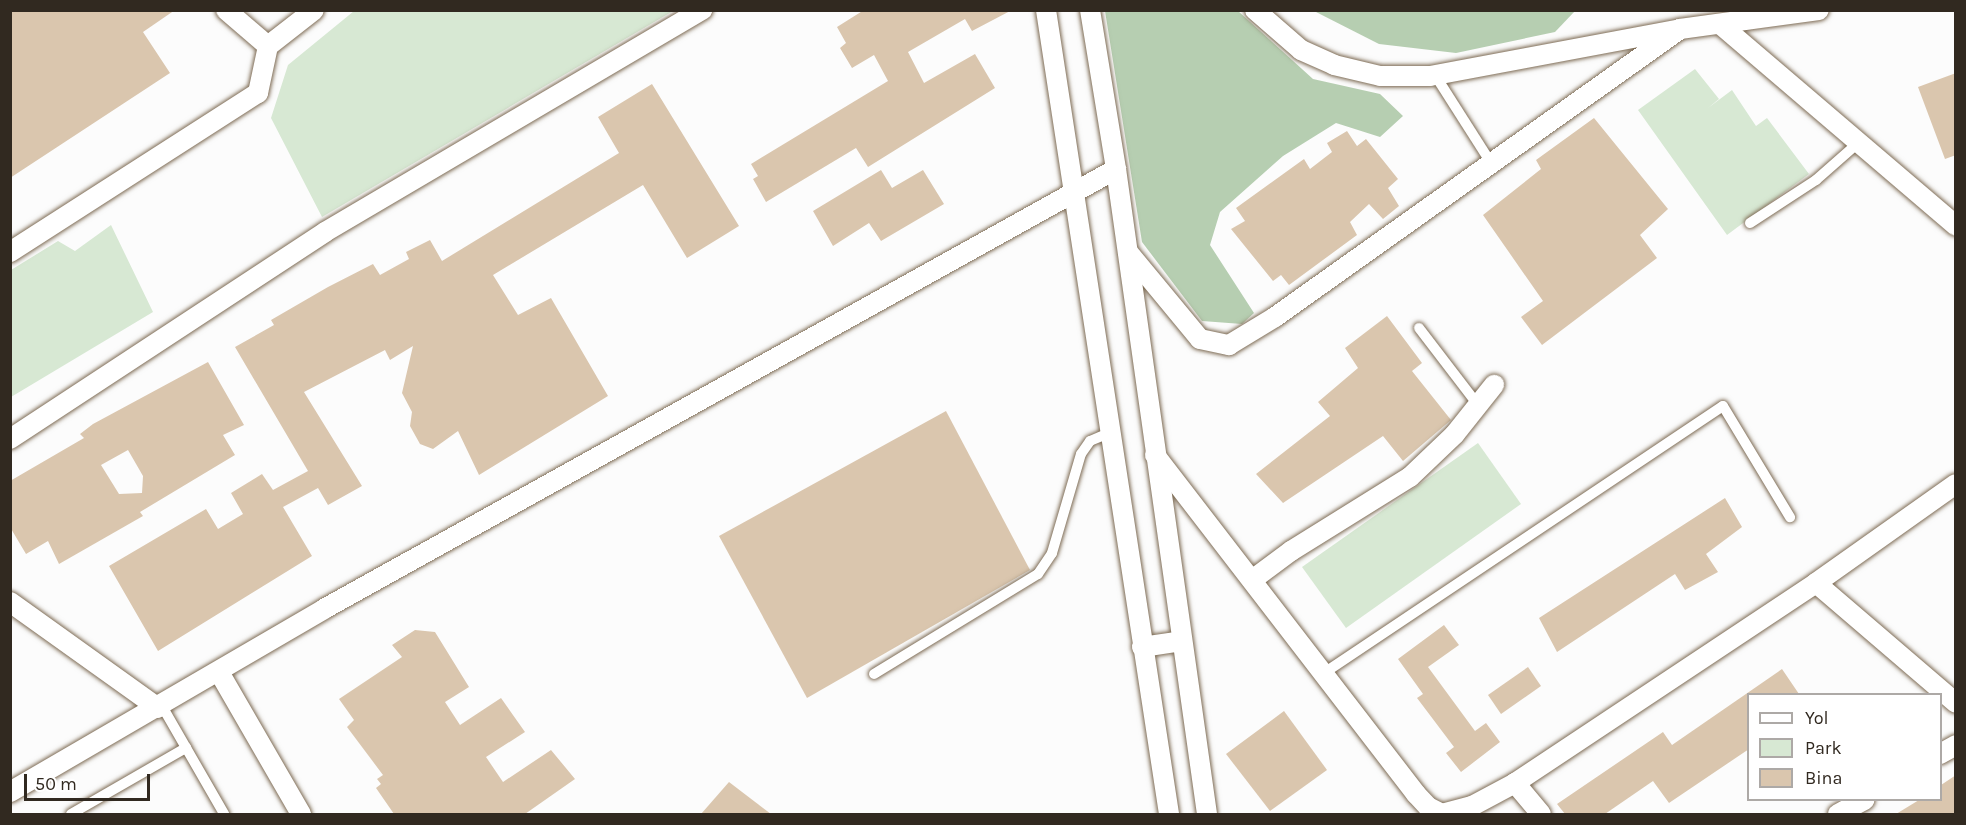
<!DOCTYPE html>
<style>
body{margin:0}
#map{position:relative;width:1966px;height:825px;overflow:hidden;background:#fcfcfc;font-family:Karla,sans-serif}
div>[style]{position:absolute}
.green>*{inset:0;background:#d7e8d3}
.forest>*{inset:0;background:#b6ceb1}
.building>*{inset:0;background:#dac6ae}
.roads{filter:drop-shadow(0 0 2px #7e6c55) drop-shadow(0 0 2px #7e6c55)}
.lane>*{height:10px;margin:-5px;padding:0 5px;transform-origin:5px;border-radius:5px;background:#fff}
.street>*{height:20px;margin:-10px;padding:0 10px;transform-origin:10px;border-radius:10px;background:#fff}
span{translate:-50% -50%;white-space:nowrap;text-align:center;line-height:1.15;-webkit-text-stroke:4.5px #fff;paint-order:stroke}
.frame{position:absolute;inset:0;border:12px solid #312920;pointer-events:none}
.legend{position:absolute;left:1747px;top:693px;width:195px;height:108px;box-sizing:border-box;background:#fff;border:2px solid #ada9a6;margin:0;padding:8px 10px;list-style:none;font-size:18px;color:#312920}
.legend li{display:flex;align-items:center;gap:12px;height:30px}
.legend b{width:30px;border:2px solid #ada9a6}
.scale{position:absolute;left:24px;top:774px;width:126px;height:27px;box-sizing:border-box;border:3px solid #312920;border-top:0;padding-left:8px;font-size:18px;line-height:21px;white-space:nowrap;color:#312920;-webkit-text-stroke:4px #fff;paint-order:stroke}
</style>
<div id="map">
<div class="green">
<i style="clip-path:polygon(354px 11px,354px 10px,673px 11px,322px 217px,271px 118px,288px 65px)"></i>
<i style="clip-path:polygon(1695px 69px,1719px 99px,1708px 108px,1732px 90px,1756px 126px,1767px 118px,1809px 174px,1727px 235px,1638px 110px)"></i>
<i style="clip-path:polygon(111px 225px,153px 312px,11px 397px,11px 270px,58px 241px,75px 251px)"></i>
<i style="clip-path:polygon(1478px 443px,1521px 504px,1346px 628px,1302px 567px)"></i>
</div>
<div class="forest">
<i style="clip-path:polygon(1105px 11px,1238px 11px,1313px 79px,1380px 94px,1403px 116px,1380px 137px,1336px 123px,1283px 156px,1220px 212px,1210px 245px,1254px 313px,1242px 324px,1202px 321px,1142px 242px)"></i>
<i style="clip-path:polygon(1314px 11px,1575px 11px,1555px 32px,1456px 53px,1379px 44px)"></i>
</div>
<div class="building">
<i style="clip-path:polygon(10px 10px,175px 10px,143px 32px,170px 73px,10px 178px)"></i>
<i style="clip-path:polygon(864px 10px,1012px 10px,972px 31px,965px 19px,908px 52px,924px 83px,975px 54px,995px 88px,868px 167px,856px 148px,766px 202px,753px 179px,758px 176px,751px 164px,888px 81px,874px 55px,852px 68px,840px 48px,846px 43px,837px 27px)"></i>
<i style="clip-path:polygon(1956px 73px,1956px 155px,1945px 159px,1918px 87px)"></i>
<i style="clip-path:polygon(652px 84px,739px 226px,687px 258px,643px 185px,493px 275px,518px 315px,551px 298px,608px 396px,479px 475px,458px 431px,433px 449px,420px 444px,410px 426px,412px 412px,402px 393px,413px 346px,390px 360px,385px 350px,304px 392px,362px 486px,328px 505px,318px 488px,283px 507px,312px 556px,158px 651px,109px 566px,206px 509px,218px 529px,243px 514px,231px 493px,262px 474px,273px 490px,308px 471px,235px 347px,274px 325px,271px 320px,328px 287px,373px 264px,380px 275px,409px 259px,406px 252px,430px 240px,442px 261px,619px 153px,598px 117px)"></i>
<i style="clip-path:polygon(1594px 118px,1668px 209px,1640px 235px,1657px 258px,1542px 345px,1521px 317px,1543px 301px,1483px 215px,1541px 169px,1536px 160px)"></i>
<i style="clip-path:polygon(1347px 131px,1357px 146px,1366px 139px,1398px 179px,1388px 188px,1399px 206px,1383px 219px,1369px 204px,1350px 222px,1357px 235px,1289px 285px,1281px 275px,1273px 281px,1231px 229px,1245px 221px,1236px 208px,1304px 159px,1310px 169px,1332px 152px,1327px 143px)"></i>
<i style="clip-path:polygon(881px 170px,892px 188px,923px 170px,944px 204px,881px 241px,869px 223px,833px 246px,813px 211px)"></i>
<i style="clip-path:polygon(1387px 316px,1422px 363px,1412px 371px,1451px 420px,1403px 461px,1383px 436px,1283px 503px,1256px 474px,1330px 416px,1318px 402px,1358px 368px,1345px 348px)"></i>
<i style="clip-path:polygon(evenodd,208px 362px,244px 425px,223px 435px,235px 455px,140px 512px,143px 516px,59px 564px,48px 541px,26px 554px,10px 527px,10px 481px,84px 438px,80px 434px,93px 424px,208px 362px,128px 450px,143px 476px,142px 493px,119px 494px,101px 465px,128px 450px)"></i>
<i style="clip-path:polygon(946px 411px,1030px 570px,807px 698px,719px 536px)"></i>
<i style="clip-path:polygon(1725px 498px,1742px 527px,1706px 554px,1718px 572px,1685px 590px,1675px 574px,1557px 652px,1539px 618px)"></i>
<i style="clip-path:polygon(1444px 625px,1459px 645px,1428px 667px,1475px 731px,1486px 723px,1500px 742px,1461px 772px,1446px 753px,1454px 747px,1417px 698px,1423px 694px,1398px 659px)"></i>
<i style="clip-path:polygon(415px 630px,435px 632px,469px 687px,445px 702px,460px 725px,501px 698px,525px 732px,486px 757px,503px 782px,551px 750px,575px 779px,525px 814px,394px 814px,376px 788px,381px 784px,377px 779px,383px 775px,347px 727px,354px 720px,339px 699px,402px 657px,392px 645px)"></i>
<i style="clip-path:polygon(1528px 667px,1541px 686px,1501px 714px,1488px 695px)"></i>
<i style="clip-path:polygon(1782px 669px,1799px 694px,1749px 694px,1749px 749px,1669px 803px,1653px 781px,1605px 814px,1565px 814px,1557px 804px,1663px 732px,1672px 745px)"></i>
<i style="clip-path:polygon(1284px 711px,1327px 770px,1270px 811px,1226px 754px)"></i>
<i style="clip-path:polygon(1956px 775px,1956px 814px,1896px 814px,1919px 800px,1941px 800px,1941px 785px)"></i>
<i style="clip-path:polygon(729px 782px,771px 814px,701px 814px)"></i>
</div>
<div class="roads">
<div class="lane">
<i style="left:1435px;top:75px;width:104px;rotate:57.5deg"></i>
<i style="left:1750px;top:223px;width:79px;rotate:-33.1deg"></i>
<i style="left:1816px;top:180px;width:56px;rotate:-41.4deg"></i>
<i style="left:1419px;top:328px;width:97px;rotate:52.5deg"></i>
<i style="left:1324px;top:673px;width:480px;rotate:-33.8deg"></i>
<i style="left:1723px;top:406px;width:130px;rotate:58.9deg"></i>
<i style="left:874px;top:674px;width:192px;rotate:-31.4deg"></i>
<i style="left:1038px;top:574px;width:25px;rotate:-56deg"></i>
<i style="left:1052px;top:553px;width:103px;rotate:-73.7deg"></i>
<i style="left:1081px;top:454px;width:16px;rotate:-55deg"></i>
<i style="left:1090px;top:441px;width:21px;rotate:-23deg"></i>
<i style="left:162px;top:706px;width:125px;rotate:60.1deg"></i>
<i style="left:71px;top:814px;width:133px;rotate:-29.9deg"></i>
</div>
<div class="street">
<i style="left:226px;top:10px;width:55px;rotate:40.6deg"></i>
<i style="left:1046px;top:10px;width:813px;rotate:81.3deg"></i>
<i style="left:1090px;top:10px;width:161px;rotate:80.7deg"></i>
<i style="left:1116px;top:169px;width:651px;rotate:81.97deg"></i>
<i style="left:1255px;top:10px;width:61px;rotate:41deg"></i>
<i style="left:1301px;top:50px;width:36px;rotate:24deg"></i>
<i style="left:1334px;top:65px;width:47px;rotate:13.4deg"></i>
<i style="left:1380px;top:76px;width:50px"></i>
<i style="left:1430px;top:76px;width:254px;rotate:-10.6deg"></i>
<i style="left:1680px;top:29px;width:140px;rotate:-7.8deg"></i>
<i style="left:1721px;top:25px;width:309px;rotate:40.5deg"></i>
<i style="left:10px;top:252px;width:295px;rotate:-32.7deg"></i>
<i style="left:258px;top:93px;width:48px;rotate:-78deg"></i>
<i style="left:268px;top:46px;width:58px;rotate:-38deg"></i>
<i style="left:1128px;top:252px;width:113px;rotate:50.4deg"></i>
<i style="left:1200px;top:339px;width:30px;rotate:12deg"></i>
<i style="left:1229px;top:345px;width:54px;rotate:-31.3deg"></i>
<i style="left:1275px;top:317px;width:497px;rotate:-35.4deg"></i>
<i style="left:10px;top:439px;width:377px;rotate:-33.3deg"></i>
<i style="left:325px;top:232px;width:438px;rotate:-30.5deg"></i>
<i style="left:1155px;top:455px;width:428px;rotate:52.4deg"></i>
<i style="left:1416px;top:794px;width:18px;rotate:47deg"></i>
<i style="left:1428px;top:807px;width:16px;rotate:27deg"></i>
<i style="left:1442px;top:814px;width:31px;rotate:-15deg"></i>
<i style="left:1472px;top:806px;width:49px;rotate:-28.1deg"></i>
<i style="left:1515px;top:783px;width:361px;rotate:-33.6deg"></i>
<i style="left:1816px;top:583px;width:171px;rotate:-35.3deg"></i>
<i style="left:1252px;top:580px;width:49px;rotate:-36.6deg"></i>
<i style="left:1291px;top:551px;width:140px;rotate:-31.9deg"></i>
<i style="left:1410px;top:477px;width:62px;rotate:-43.7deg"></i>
<i style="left:1455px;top:434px;width:63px;rotate:-51.5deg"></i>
<i style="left:1816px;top:583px;width:184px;rotate:40.6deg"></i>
<i style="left:10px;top:602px;width:182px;rotate:35.6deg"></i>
<i style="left:1142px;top:647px;width:40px;rotate:-8.5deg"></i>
<i style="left:219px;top:672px;width:164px;rotate:60deg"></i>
<i style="left:1940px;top:754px;width:18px;rotate:-29deg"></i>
<i style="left:1515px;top:783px;width:40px;rotate:50deg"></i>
<i style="left:10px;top:792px;width:363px;rotate:-30.2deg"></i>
<i style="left:324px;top:609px;width:906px;rotate:-29.05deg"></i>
<i style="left:1838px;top:814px;width:30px;rotate:-28deg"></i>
</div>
</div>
<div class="frame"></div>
<ul class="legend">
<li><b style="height:8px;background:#fff"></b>Yol</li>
<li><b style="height:16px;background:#d7e8d3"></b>Park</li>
<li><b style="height:16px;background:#dac6ae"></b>Bina</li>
</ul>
<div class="scale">50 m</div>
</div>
